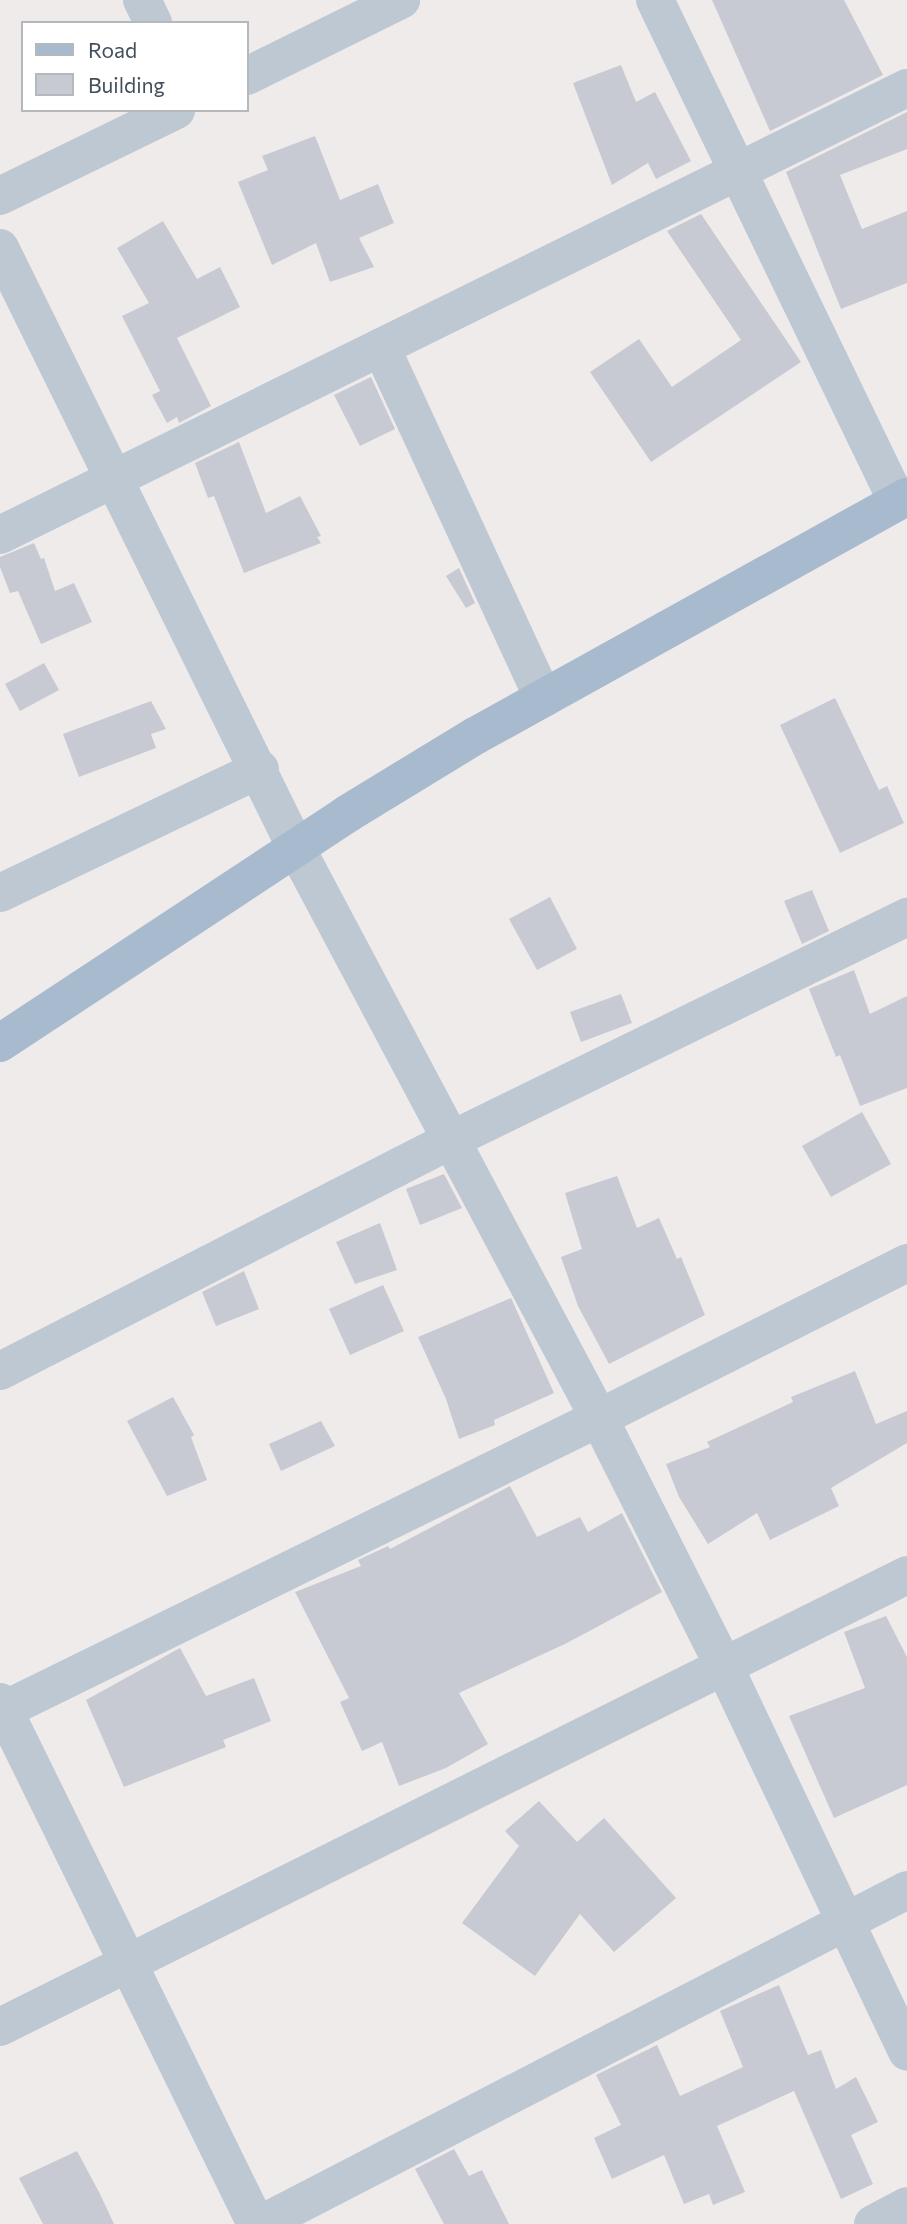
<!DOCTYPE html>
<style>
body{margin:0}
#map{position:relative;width:907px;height:2224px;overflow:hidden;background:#efebeb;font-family:Commissioner,sans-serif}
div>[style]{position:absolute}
.building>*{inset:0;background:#c7cad2}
.street>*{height:38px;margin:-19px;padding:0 19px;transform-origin:19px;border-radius:19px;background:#bdc8d3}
.primary>*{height:38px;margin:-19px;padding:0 19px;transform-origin:19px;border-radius:19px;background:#a8bbce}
span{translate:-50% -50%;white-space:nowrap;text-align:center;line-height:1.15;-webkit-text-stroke:5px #fff;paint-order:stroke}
.legend{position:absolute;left:21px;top:21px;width:228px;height:91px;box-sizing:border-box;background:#fff;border:2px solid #b3b9bd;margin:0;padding:9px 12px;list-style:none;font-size:21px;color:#424f5b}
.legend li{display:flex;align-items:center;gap:14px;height:35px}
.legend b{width:35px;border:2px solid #b3b9bd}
</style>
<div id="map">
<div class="building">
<i style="clip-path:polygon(712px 0,844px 0,883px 75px,770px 131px)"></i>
<i style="clip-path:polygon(621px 65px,636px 102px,655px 92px,691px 161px,656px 179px,648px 163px,612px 185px,573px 83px)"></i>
<i style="clip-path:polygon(907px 112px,907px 149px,840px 175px,862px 229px,907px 211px,907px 283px,841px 309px,786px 172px)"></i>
<i style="clip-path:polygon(315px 136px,340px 200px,378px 184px,394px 223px,359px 238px,374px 267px,330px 282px,316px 243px,272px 265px,238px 182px,268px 170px,262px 156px)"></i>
<i style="clip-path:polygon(701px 214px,801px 362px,651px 462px,590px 372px,639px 339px,672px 387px,741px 340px,667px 231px)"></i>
<i style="clip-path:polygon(163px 221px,197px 279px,220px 267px,240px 307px,177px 338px,211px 406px,179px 423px,177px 417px,167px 423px,152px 395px,160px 391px,122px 316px,149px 303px,117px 248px)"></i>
<i style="clip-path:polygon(371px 377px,395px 429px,360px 446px,334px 395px)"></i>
<i style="clip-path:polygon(239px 442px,266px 513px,300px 496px,321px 536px,317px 537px,321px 543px,244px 573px,214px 496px,208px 498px,195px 463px)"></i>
<i style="clip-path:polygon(34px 543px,41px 559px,44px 558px,55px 591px,74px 583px,92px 622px,41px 644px,18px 591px,10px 593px,0 567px,0 557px)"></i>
<i style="clip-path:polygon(459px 568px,475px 603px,466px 608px,446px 576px)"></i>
<i style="clip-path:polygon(44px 663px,59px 690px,20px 711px,5px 684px)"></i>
<i style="clip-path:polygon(835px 698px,879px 790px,887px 786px,904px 823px,840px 853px,780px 725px)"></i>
<i style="clip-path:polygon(151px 701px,166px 729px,151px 734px,156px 748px,79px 777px,63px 734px)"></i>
<i style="clip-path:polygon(812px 890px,829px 931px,802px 944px,784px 901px)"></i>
<i style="clip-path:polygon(550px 897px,577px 949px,537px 970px,509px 919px)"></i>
<i style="clip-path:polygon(854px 970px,870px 1014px,907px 996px,907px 1088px,860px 1106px,840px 1055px,836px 1057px,809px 989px)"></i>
<i style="clip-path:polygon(621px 994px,632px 1023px,581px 1042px,570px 1012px)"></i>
<i style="clip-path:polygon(862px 1112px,891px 1164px,831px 1197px,802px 1146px)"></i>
<i style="clip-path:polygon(444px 1174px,462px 1208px,420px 1225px,406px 1189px)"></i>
<i style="clip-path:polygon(617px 1176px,637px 1228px,659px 1218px,677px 1259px,681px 1257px,705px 1315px,609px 1364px,578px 1306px,561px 1257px,582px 1249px,565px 1193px)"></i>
<i style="clip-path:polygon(380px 1223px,397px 1270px,355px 1284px,336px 1242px)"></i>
<i style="clip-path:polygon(244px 1271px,259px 1309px,216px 1326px,202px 1292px)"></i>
<i style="clip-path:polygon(383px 1285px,404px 1331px,350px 1355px,329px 1309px)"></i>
<i style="clip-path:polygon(511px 1298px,554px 1393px,494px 1420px,495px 1425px,459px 1439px,446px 1399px,418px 1337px)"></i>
<i style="clip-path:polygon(855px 1371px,876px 1424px,907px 1411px,907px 1443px,831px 1488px,839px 1506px,770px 1540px,757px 1513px,708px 1544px,679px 1497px,666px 1464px,710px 1447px,707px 1442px,793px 1402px,791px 1397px)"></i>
<i style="clip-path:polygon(173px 1397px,194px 1435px,191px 1437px,207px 1480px,167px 1496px,127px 1421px)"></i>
<i style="clip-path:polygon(321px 1421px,335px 1446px,281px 1471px,269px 1444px)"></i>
<i style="clip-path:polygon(510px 1486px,537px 1537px,580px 1517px,588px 1532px,622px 1513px,662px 1592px,567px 1643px,459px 1693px,488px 1744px,446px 1768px,399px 1786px,382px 1742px,362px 1751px,340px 1702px,349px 1698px,295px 1592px,361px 1566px,358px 1560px,388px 1546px,390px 1549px)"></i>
<i style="clip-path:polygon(886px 1616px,907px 1657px,907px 1785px,834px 1818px,789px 1716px,865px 1688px,844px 1632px)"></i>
<i style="clip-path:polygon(180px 1648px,206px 1696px,254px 1678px,271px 1721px,223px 1740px,226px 1747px,124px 1787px,86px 1700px)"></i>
<i style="clip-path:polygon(539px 1801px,577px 1842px,604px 1818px,676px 1898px,614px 1952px,580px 1914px,535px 1976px,462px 1923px,519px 1846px,505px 1831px)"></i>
<i style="clip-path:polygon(779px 1985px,808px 2055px,821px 2050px,836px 2089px,856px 2077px,878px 2122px,851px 2135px,873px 2184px,841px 2199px,794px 2091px,717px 2126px,745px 2192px,713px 2205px,709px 2194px,684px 2204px,664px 2155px,612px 2179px,594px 2138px,621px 2125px,596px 2075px,657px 2045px,680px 2096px,743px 2067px,720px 2011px)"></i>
<i style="clip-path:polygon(454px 2149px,469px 2176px,482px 2170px,509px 2224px,444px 2224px,415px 2169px)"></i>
<i style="clip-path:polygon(77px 2151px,99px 2192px,114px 2224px,43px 2224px,19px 2178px)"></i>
</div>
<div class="street">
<i style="left:142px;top:0;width:25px;rotate:64deg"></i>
<i style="left:655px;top:0;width:556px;rotate:64.22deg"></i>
<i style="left:247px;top:76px;width:172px;rotate:-26.3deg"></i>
<i style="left:0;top:196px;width:196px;rotate:-26deg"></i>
<i style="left:0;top:248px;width:669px;rotate:63.74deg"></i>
<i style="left:296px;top:848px;width:646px;rotate:62.01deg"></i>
<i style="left:599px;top:1418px;width:278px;rotate:63.3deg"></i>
<i style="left:724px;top:1666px;width:427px;rotate:64.6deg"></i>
<i style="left:381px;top:347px;width:387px;rotate:65.2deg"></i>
<i style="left:0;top:535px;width:1011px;rotate:-26.24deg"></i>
<i style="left:0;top:893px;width:288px;rotate:-25.5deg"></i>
<i style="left:0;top:1371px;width:507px;rotate:-27.12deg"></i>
<i style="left:451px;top:1140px;width:508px;rotate:-26.06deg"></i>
<i style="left:0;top:1702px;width:581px;rotate:63.88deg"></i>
<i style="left:0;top:1712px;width:667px;rotate:-26.14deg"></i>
<i style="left:599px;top:1418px;width:345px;rotate:-26.7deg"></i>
<i style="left:0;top:2027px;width:1013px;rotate:-26.49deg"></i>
<i style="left:261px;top:2224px;width:727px;rotate:-27.34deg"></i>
<i style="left:873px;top:2224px;width:38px;rotate:-28deg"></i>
</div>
<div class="primary">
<i style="left:0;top:1043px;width:416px;rotate:-33.4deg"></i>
<i style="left:347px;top:814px;width:150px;rotate:-31.4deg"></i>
<i style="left:475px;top:736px;width:494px;rotate:-29deg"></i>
</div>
<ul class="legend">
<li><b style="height:9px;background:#a8bbce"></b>Road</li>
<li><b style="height:19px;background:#c7cad2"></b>Building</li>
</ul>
</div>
